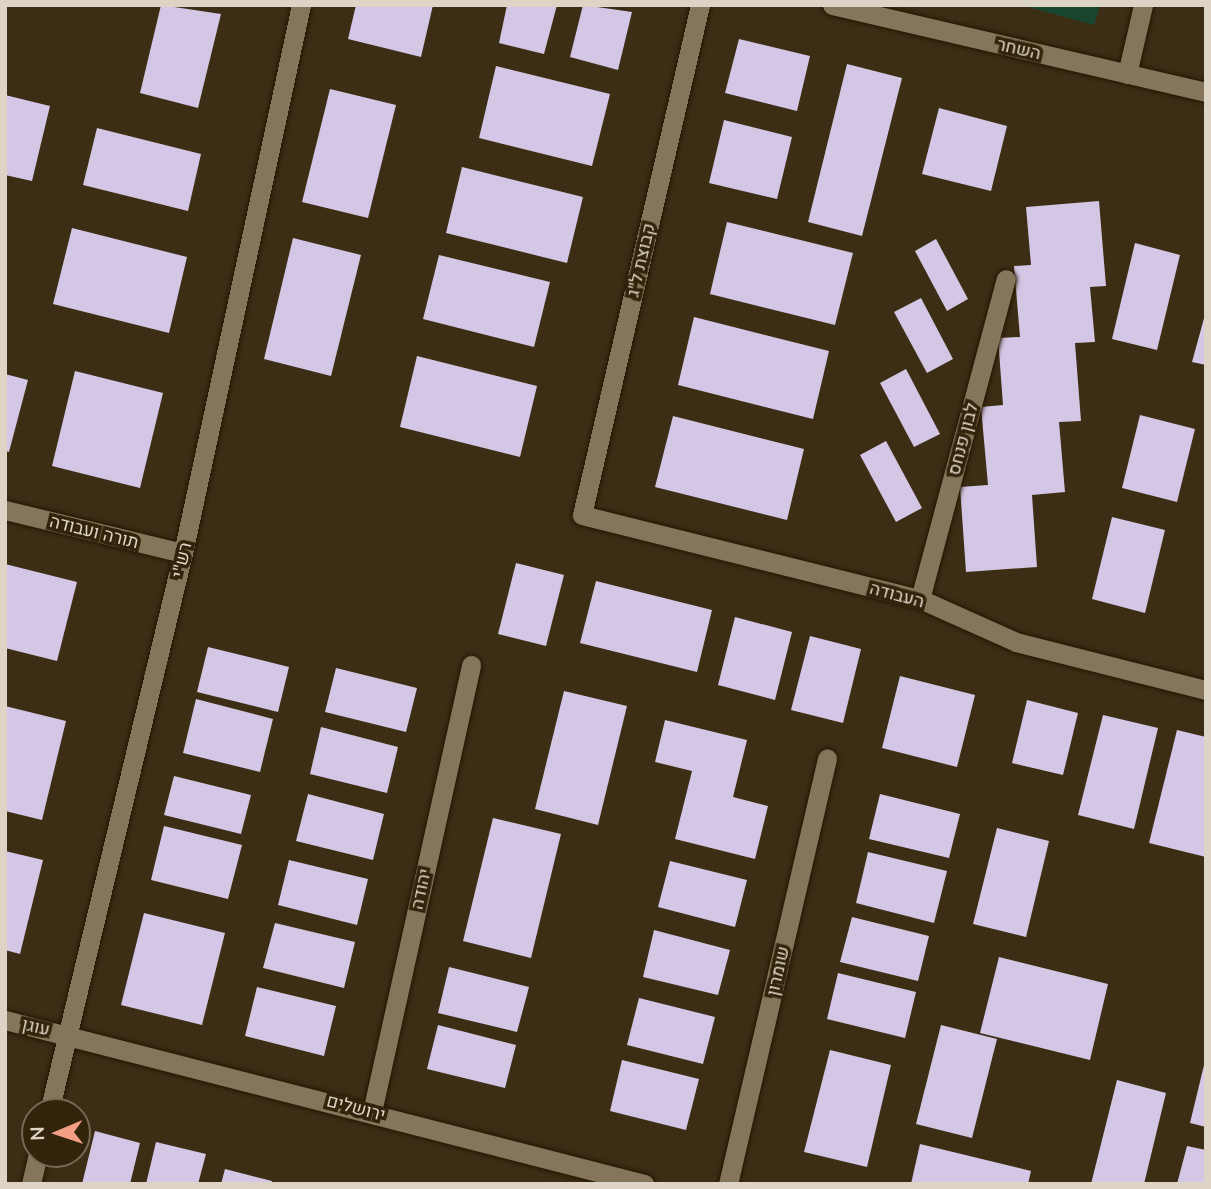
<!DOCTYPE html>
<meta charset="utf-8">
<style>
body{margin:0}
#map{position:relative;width:1211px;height:1189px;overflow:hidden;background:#3c2e15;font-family:Mulish,Heebo,sans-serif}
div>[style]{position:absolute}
.green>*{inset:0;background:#18462f}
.building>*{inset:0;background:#d4c7e5}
.roads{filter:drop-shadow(0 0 2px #231600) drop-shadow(0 0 2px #231600)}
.minor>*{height:19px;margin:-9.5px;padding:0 9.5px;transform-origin:9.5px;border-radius:9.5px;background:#85755a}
.tertiary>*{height:19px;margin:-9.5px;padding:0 9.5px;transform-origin:9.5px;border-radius:9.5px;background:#85755a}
span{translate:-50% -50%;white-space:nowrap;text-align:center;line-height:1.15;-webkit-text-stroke:7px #32240b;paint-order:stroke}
.street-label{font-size:18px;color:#ddd4c5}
.frame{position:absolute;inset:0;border:7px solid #ddd4c5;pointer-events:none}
.north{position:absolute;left:21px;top:1098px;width:70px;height:70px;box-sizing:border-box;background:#32240b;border:2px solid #766a55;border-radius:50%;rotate:268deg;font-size:19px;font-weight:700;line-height:28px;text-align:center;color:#ddd4c5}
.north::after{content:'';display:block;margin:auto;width:24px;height:32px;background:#f39f85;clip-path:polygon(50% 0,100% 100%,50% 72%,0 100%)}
</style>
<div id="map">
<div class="green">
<i style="clip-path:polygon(1021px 5px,1100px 5px,1094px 25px)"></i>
</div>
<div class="building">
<i style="clip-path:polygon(161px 5px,221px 14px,198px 108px,140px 93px)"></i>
<i style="clip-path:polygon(356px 5px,433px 5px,421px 57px,348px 39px)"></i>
<i style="clip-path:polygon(507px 5px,557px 5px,544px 54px,499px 43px)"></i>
<i style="clip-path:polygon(583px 5px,632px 12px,618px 70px,570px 57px)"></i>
<i style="clip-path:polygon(739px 39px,810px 56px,797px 111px,725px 93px)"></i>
<i style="clip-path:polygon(847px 64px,902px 78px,862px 236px,808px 222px)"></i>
<i style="clip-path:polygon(496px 66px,610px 94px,592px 166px,479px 138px)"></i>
<i style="clip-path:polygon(330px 89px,396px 105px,368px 218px,302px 202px)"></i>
<i style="clip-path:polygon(5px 95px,50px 106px,32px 181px,5px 175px)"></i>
<i style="clip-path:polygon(939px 108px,1007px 126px,991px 191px,922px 174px)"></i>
<i style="clip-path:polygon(724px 120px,792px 137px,777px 199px,709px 183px)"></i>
<i style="clip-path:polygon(97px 128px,201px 154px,188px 211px,83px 185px)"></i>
<i style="clip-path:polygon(462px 167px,583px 197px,567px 263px,446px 233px)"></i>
<i style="clip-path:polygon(1099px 201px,1106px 286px,1090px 287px,1095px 342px,1075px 343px,1081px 421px,1059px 422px,1065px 492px,1032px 495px,1037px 567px,966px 572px,960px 487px,988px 485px,981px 407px,1003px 405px,998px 338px,1020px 337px,1014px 266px,1031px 265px,1026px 207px)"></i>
<i style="clip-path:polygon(727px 222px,853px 253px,835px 325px,710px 294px)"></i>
<i style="clip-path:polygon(72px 228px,187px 257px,169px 333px,53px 304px)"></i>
<i style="clip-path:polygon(293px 238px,361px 255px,331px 376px,264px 359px)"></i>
<i style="clip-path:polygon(936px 239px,968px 299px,947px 311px,915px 251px)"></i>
<i style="clip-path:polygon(1135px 243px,1180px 255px,1157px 350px,1112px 339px)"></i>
<i style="clip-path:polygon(439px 255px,550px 282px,534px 347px,423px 319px)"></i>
<i style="clip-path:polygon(921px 298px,953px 359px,927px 373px,894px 312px)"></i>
<i style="clip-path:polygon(1206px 311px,1206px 365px,1192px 362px)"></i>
<i style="clip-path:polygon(694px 317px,829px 351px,813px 419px,678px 385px)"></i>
<i style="clip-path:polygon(417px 356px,537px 386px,520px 457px,400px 427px)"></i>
<i style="clip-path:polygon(906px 369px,940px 434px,914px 447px,880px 383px)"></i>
<i style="clip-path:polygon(75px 371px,163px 393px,140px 488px,52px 466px)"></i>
<i style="clip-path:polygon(5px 374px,28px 380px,9px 452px,5px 451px)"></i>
<i style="clip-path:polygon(1140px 415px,1195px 429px,1177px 502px,1122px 488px)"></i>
<i style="clip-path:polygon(673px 416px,804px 449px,787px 520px,655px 487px)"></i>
<i style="clip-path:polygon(886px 441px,922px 508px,896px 522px,860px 455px)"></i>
<i style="clip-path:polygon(1112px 517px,1165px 530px,1145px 613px,1092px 599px)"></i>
<i style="clip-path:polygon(516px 563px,564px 575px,546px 646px,498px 634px)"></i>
<i style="clip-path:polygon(5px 564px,77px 582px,57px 661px,5px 648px)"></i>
<i style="clip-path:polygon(596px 581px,712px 610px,697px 672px,580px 643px)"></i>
<i style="clip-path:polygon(735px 617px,792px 632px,775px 700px,718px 685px)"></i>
<i style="clip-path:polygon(810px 636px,861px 649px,843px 723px,791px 710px)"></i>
<i style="clip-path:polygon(208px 647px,289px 667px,278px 712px,197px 692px)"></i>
<i style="clip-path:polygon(336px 668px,417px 688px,406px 732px,325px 712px)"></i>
<i style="clip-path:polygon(900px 676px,975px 695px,957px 767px,882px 748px)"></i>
<i style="clip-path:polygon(564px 691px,627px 706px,598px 825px,535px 809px)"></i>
<i style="clip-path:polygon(196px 699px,273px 719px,260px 772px,183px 753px)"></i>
<i style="clip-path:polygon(1027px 700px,1078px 713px,1063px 775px,1012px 763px)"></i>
<i style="clip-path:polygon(5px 706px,66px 721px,42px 820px,5px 811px)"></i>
<i style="clip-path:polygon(1103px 715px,1158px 728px,1134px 829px,1078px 815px)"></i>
<i style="clip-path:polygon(665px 720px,747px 740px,733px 797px,768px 806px,755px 859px,675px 839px,692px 771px,655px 762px)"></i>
<i style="clip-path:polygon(321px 727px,398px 747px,387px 793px,310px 774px)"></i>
<i style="clip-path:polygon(1177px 730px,1206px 737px,1206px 857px,1149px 843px)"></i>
<i style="clip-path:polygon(174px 776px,251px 795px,241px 834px,164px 815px)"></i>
<i style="clip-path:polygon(308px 794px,384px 814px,373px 860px,296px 841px)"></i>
<i style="clip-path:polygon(880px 794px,960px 814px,949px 858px,869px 839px)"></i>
<i style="clip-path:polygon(493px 818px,561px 834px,531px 958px,463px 941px)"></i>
<i style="clip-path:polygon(164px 826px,242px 845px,228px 899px,151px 880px)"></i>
<i style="clip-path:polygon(997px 828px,1049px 841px,1026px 937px,973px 924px)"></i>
<i style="clip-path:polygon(5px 851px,43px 860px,20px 954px,5px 950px)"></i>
<i style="clip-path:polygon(868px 852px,947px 871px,934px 923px,856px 903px)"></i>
<i style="clip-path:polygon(289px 860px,368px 879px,357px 925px,278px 905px)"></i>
<i style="clip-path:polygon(670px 861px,747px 880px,735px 927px,658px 907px)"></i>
<i style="clip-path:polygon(144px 913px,225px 933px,202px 1025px,121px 1005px)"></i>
<i style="clip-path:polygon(852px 917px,929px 936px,918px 981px,840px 962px)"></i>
<i style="clip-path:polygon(275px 923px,355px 942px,344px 988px,263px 968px)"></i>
<i style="clip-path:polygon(654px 930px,730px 950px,718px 995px,643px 977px)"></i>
<i style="clip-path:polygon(999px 957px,1108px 984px,1090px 1060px,980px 1033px)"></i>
<i style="clip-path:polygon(449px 967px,529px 987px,517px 1032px,438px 1013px)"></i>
<i style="clip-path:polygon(838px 973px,916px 992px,905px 1038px,827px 1019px)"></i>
<i style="clip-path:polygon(257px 987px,336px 1006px,324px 1056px,245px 1036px)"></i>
<i style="clip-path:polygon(639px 998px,715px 1017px,703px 1064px,627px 1045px)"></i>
<i style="clip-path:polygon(438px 1025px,516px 1045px,505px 1088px,427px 1069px)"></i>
<i style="clip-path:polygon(941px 1025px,997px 1039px,972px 1138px,916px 1124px)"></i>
<i style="clip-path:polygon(830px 1050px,891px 1065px,867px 1167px,804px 1152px)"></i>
<i style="clip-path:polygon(622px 1060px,699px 1079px,686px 1130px,610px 1111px)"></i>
<i style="clip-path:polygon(1205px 1061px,1206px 1061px,1206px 1127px,1190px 1123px)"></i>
<i style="clip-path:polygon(1117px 1080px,1166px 1093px,1144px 1184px,1091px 1184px)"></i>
<i style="clip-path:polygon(95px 1131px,140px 1143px,130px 1184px,82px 1184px)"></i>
<i style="clip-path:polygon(156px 1142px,206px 1154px,198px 1184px,146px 1184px)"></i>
<i style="clip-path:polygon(920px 1144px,1031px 1171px,1028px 1184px,911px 1184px)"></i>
<i style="clip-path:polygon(1187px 1146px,1206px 1150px,1206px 1184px,1177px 1184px)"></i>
<i style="clip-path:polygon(225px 1169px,272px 1181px,271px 1184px,221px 1184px)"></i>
</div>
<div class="roads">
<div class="minor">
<i style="left:700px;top:5px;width:523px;rotate:103.03deg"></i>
<i style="left:582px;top:515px;width:348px;rotate:14deg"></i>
<i style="left:920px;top:599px;width:105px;rotate:24.1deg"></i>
<i style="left:1016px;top:642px;width:196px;rotate:14.2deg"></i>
<i style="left:1127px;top:74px;width:71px;rotate:-76.9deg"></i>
<i style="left:5px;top:510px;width:183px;rotate:13.6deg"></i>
<i style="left:920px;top:599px;width:331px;rotate:-75deg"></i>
<i style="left:5px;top:1020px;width:660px;rotate:14.39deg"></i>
<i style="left:49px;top:1112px;width:575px;rotate:-76.52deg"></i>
<i style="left:183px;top:553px;width:561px;rotate:-77.85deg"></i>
<i style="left:372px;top:1112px;width:458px;rotate:-77.5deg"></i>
<i style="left:31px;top:1184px;width:31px;rotate:-77deg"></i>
<i style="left:728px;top:1184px;width:437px;rotate:-76.9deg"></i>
</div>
<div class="tertiary">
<i style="left:832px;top:5px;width:384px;rotate:13.1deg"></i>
</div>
</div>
<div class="street-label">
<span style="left:1019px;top:49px;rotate:13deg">השחר</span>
<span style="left:641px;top:260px;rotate:-77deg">קבוצת ל"ג</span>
<span style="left:963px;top:439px;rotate:-75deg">לבון פנחס</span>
<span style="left:94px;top:532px;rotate:14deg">תורה ועבודה</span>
<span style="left:182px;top:560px;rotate:-77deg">רש"י</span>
<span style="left:897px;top:595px;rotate:15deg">העבודה</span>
<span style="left:421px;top:889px;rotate:-78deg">יהודה</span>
<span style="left:778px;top:971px;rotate:-77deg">שומרון</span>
<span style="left:36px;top:1027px;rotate:13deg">עוגן</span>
<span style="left:356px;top:1108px;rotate:15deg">ירושלים</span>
</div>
<div class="frame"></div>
<div class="north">N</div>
</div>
